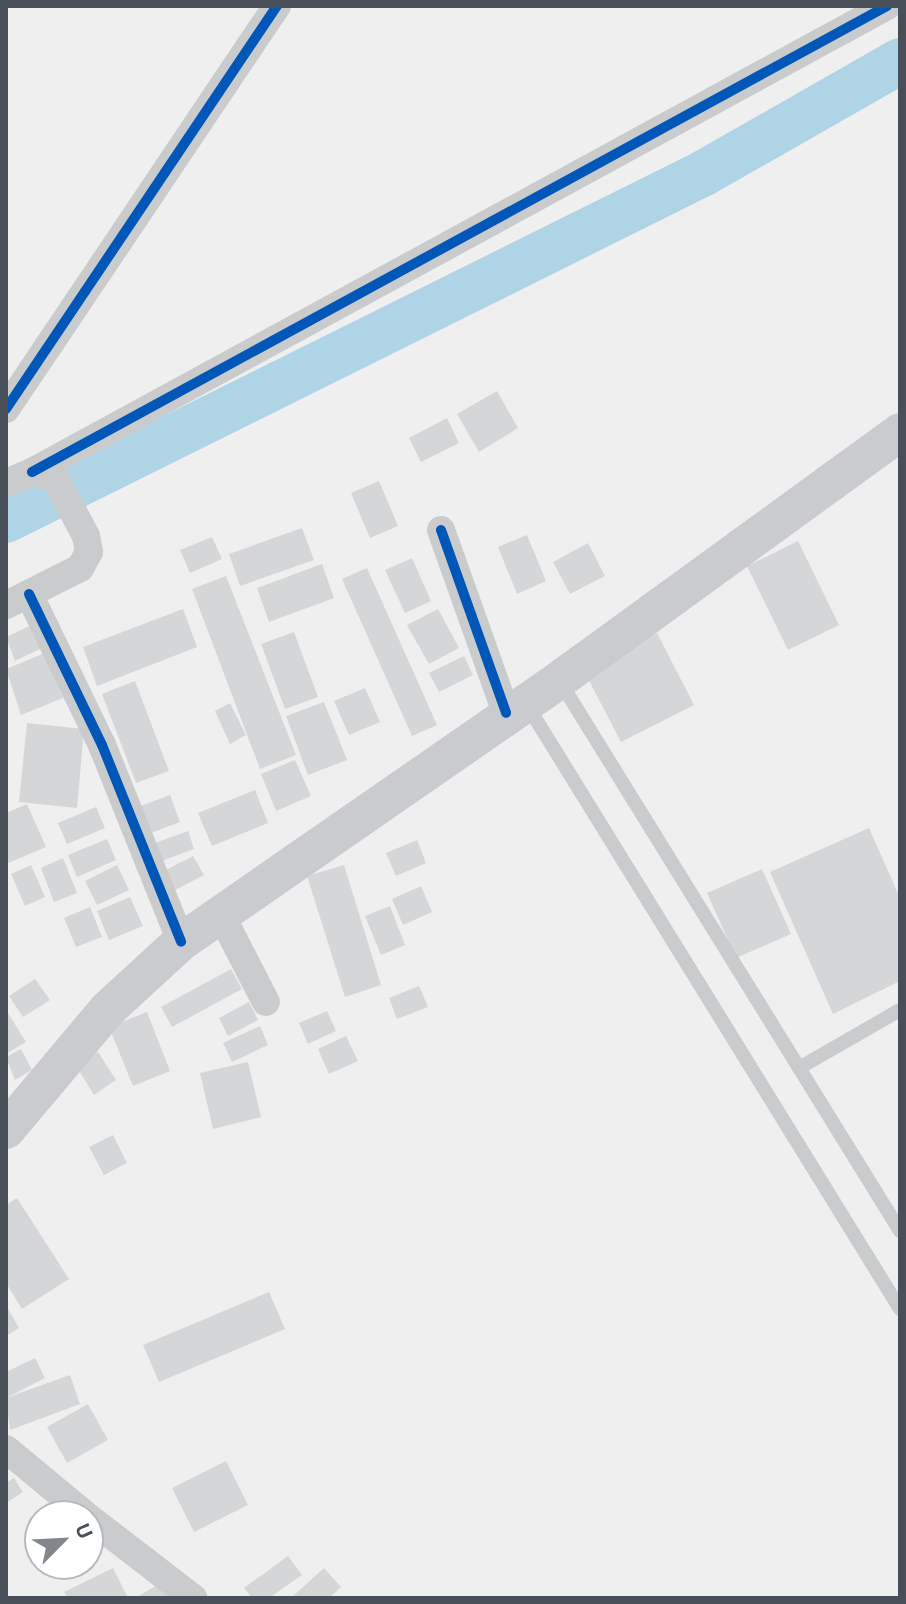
<!DOCTYPE html>
<style>
body{margin:0}
#map{position:relative;width:906px;height:1604px;overflow:hidden;background:#efefef;font-family:"Alegreya Sans",sans-serif}
div>[style]{position:absolute}
.river>*{height:46px;margin:-23px;padding:0 23px;transform-origin:23px;border-radius:23px;background:#aed4e6}
.building>*{inset:0;background:#d5d6d8}
.service>*{height:14px;margin:-7px;padding:0 7px;transform-origin:7px;border-radius:7px;background:#cacbcd}
.minor>*{height:28px;margin:-14px;padding:0 14px;transform-origin:14px;border-radius:14px;background:#cacbcd}
.secondary>*{height:38px;margin:-19px;padding:0 19px;transform-origin:19px;border-radius:19px;background:#cacbcf}
.cycleway>*{height:10px;margin:-5px;padding:0 5px;transform-origin:5px;border-radius:5px;background:#0057b8}
span{translate:-50% -50%;white-space:nowrap;text-align:center;line-height:1.15;-webkit-text-stroke:7px #fff;paint-order:stroke}
.frame{position:absolute;inset:0;border:8px solid #484f59;pointer-events:none}
.north{position:absolute;left:24px;top:1500px;width:80px;height:80px;box-sizing:border-box;background:#fff;border:2px solid #b6b9bd;border-radius:50%;rotate:66deg;font-size:22px;font-weight:700;line-height:32px;text-align:center;color:#484f59}
.north::after{content:'';display:block;margin:auto;width:28px;height:36px;background:#82878e;clip-path:polygon(50% 0,100% 100%,50% 72%,0 100%)}
</style>
<div id="map">
<div class="river">
<i style="left:6px;top:520px;width:779px;rotate:-26.43deg"></i>
<i style="left:704px;top:173px;width:226px;rotate:-29.7deg"></i>
</div>
<div class="building">
<i style="clip-path:polygon(497px 391px,518px 428px,479px 452px,457px 414px)"></i>
<i style="clip-path:polygon(447px 418px,459px 443px,421px 462px,409px 438px)"></i>
<i style="clip-path:polygon(379px 481px,398px 526px,370px 538px,351px 493px)"></i>
<i style="clip-path:polygon(302px 528px,314px 560px,240px 586px,229px 554px)"></i>
<i style="clip-path:polygon(527px 535px,546px 581px,517px 594px,498px 547px)"></i>
<i style="clip-path:polygon(212px 537px,222px 559px,190px 573px,180px 550px)"></i>
<i style="clip-path:polygon(798px 541px,839px 625px,788px 650px,747px 566px)"></i>
<i style="clip-path:polygon(588px 543px,605px 576px,570px 594px,553px 562px)"></i>
<i style="clip-path:polygon(412px 558px,431px 601px,405px 613px,385px 570px)"></i>
<i style="clip-path:polygon(322px 564px,334px 598px,269px 622px,257px 588px)"></i>
<i style="clip-path:polygon(367px 568px,437px 725px,412px 736px,342px 579px)"></i>
<i style="clip-path:polygon(226px 576px,296px 755px,260px 769px,192px 589px)"></i>
<i style="clip-path:polygon(183px 609px,197px 647px,97px 686px,83px 647px)"></i>
<i style="clip-path:polygon(438px 609px,459px 648px,429px 664px,407px 625px)"></i>
<i style="clip-path:polygon(34px 624px,44px 647px,15px 661px,6px 637px)"></i>
<i style="clip-path:polygon(294px 632px,318px 697px,285px 709px,261px 644px)"></i>
<i style="clip-path:polygon(657px 633px,694px 705px,621px 742px,584px 671px)"></i>
<i style="clip-path:polygon(45px 653px,63px 698px,21px 715px,6px 669px)"></i>
<i style="clip-path:polygon(464px 656px,473px 675px,439px 692px,429px 673px)"></i>
<i style="clip-path:polygon(135px 681px,169px 771px,136px 783px,102px 694px)"></i>
<i style="clip-path:polygon(365px 688px,380px 722px,349px 735px,334px 701px)"></i>
<i style="clip-path:polygon(324px 702px,347px 760px,308px 775px,286px 716px)"></i>
<i style="clip-path:polygon(230px 703px,246px 735px,230px 744px,215px 711px)"></i>
<i style="clip-path:polygon(27px 723px,84px 729px,77px 808px,19px 802px)"></i>
<i style="clip-path:polygon(295px 760px,311px 796px,276px 811px,261px 774px)"></i>
<i style="clip-path:polygon(255px 790px,268px 823px,212px 846px,198px 813px)"></i>
<i style="clip-path:polygon(170px 795px,180px 822px,148px 834px,138px 807px)"></i>
<i style="clip-path:polygon(27px 804px,46px 847px,6px 864px,6px 813px)"></i>
<i style="clip-path:polygon(96px 807px,105px 828px,67px 844px,58px 823px)"></i>
<i style="clip-path:polygon(869px 828px,900px 898px,900px 981px,833px 1014px,770px 872px)"></i>
<i style="clip-path:polygon(188px 831px,194px 849px,159px 862px,152px 844px)"></i>
<i style="clip-path:polygon(107px 839px,116px 860px,77px 877px,68px 855px)"></i>
<i style="clip-path:polygon(417px 840px,426px 863px,396px 876px,386px 853px)"></i>
<i style="clip-path:polygon(193px 856px,204px 875px,171px 892px,162px 872px)"></i>
<i style="clip-path:polygon(63px 858px,77px 893px,54px 902px,41px 868px)"></i>
<i style="clip-path:polygon(31px 865px,45px 897px,25px 906px,11px 874px)"></i>
<i style="clip-path:polygon(117px 865px,129px 890px,97px 905px,85px 881px)"></i>
<i style="clip-path:polygon(344px 865px,381px 985px,345px 997px,307px 876px)"></i>
<i style="clip-path:polygon(762px 869px,791px 934px,736px 958px,707px 893px)"></i>
<i style="clip-path:polygon(421px 886px,432px 912px,403px 925px,392px 899px)"></i>
<i style="clip-path:polygon(130px 897px,143px 926px,109px 940px,97px 911px)"></i>
<i style="clip-path:polygon(390px 906px,405px 945px,381px 955px,365px 916px)"></i>
<i style="clip-path:polygon(90px 907px,102px 937px,76px 947px,64px 918px)"></i>
<i style="clip-path:polygon(231px 969px,242px 989px,172px 1027px,161px 1007px)"></i>
<i style="clip-path:polygon(35px 979px,50px 1000px,23px 1017px,9px 996px)"></i>
<i style="clip-path:polygon(419px 986px,428px 1007px,397px 1019px,389px 998px)"></i>
<i style="clip-path:polygon(249px 1002px,258px 1020px,228px 1036px,219px 1018px)"></i>
<i style="clip-path:polygon(327px 1011px,336px 1031px,308px 1044px,299px 1023px)"></i>
<i style="clip-path:polygon(147px 1012px,170px 1071px,133px 1086px,109px 1027px)"></i>
<i style="clip-path:polygon(8px 1013px,26px 1042px,6px 1054px,6px 1014px)"></i>
<i style="clip-path:polygon(260px 1026px,268px 1045px,232px 1062px,223px 1043px)"></i>
<i style="clip-path:polygon(346px 1036px,358px 1061px,329px 1074px,318px 1049px)"></i>
<i style="clip-path:polygon(21px 1049px,32px 1070px,15px 1080px,6px 1057px)"></i>
<i style="clip-path:polygon(98px 1052px,116px 1080px,94px 1095px,76px 1066px)"></i>
<i style="clip-path:polygon(248px 1062px,261px 1117px,213px 1129px,200px 1073px)"></i>
<i style="clip-path:polygon(113px 1135px,127px 1163px,104px 1175px,89px 1147px)"></i>
<i style="clip-path:polygon(17px 1198px,69px 1279px,22px 1309px,6px 1283px,6px 1205px)"></i>
<i style="clip-path:polygon(269px 1292px,285px 1329px,159px 1382px,143px 1345px)"></i>
<i style="clip-path:polygon(6px 1305px,19px 1328px,6px 1336px)"></i>
<i style="clip-path:polygon(35px 1358px,45px 1378px,6px 1398px,6px 1372px)"></i>
<i style="clip-path:polygon(70px 1375px,80px 1404px,10px 1430px,6px 1398px)"></i>
<i style="clip-path:polygon(88px 1404px,108px 1440px,67px 1463px,47px 1427px)"></i>
<i style="clip-path:polygon(226px 1461px,248px 1505px,194px 1532px,172px 1488px)"></i>
<i style="clip-path:polygon(14px 1478px,23px 1492px,6px 1503px,6px 1483px)"></i>
<i style="clip-path:polygon(288px 1556px,302px 1575px,269px 1598px,252px 1598px,244px 1588px)"></i>
<i style="clip-path:polygon(113px 1568px,128px 1598px,68px 1598px,64px 1592px)"></i>
<i style="clip-path:polygon(324px 1568px,341px 1587px,329px 1598px,291px 1598px)"></i>
<i style="clip-path:polygon(166px 1580px,177px 1598px,135px 1598px)"></i>
</div>
<div class="service">
<i style="left:559px;top:680px;width:648px;rotate:58.25deg"></i>
<i style="left:527px;top:705px;width:710px;rotate:58.3deg"></i>
<i style="left:799px;top:1068px;width:116px;rotate:-29.9deg"></i>
</div>
<div class="minor">
<i style="left:6px;top:409px;width:486px;rotate:-56.1deg"></i>
<i style="left:32px;top:472px;width:974px;rotate:-28.59deg"></i>
<i style="left:6px;top:483px;width:28px;rotate:-23deg"></i>
<i style="left:32px;top:472px;width:24px;rotate:15deg"></i>
<i style="left:55px;top:478px;width:66px;rotate:61.9deg"></i>
<i style="left:86px;top:536px;width:16px;rotate:79deg"></i>
<i style="left:89px;top:552px;width:18px;rotate:119deg"></i>
<i style="left:80px;top:568px;width:83px;rotate:153.4deg"></i>
<i style="left:441px;top:530px;width:194px;rotate:70.4deg"></i>
<i style="left:29px;top:594px;width:168px;rotate:64.2deg"></i>
<i style="left:102px;top:745px;width:212px;rotate:68.1deg"></i>
<i style="left:220px;top:913px;width:100px;rotate:62.7deg"></i>
<i style="left:6px;top:1449px;width:105px;rotate:39.6deg"></i>
<i style="left:88px;top:1517px;width:133px;rotate:37.6deg"></i>
</div>
<div class="secondary">
<i style="left:6px;top:1130px;width:158px;rotate:-49.9deg"></i>
<i style="left:108px;top:1009px;width:99px;rotate:-42.5deg"></i>
<i style="left:181px;top:942px;width:460px;rotate:-34.7deg"></i>
<i style="left:559px;top:680px;width:422px;rotate:-36deg"></i>
</div>
<div class="cycleway">
<i style="left:6px;top:409px;width:486px;rotate:-56.1deg"></i>
<i style="left:32px;top:472px;width:974px;rotate:-28.59deg"></i>
<i style="left:441px;top:530px;width:194px;rotate:70.4deg"></i>
<i style="left:29px;top:594px;width:168px;rotate:64.2deg"></i>
<i style="left:102px;top:745px;width:212px;rotate:68.1deg"></i>
</div>
<div class="frame"></div>
<div class="north">U</div>
</div>
